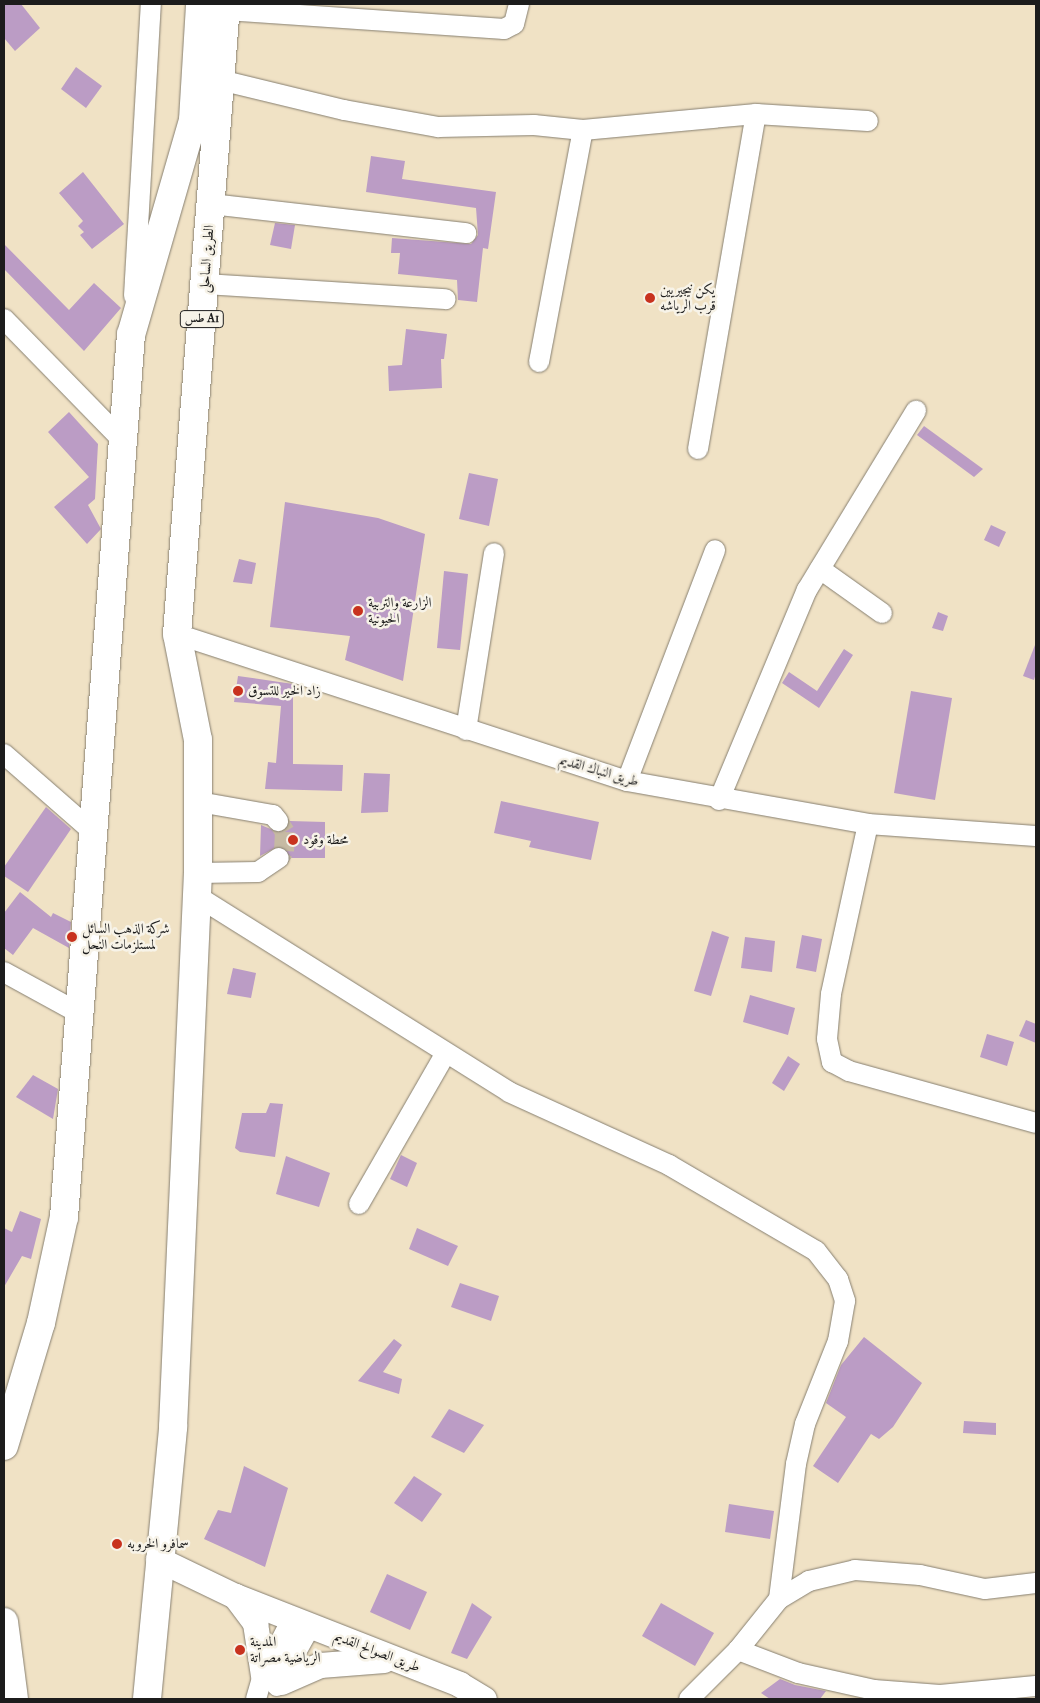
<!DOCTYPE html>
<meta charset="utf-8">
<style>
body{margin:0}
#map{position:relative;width:1040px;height:1703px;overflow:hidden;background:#f0e2c5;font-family:"IM FELL French Canon",Amiri,serif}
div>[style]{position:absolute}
.building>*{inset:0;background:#bb9cc5}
.minor-tunnel>*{height:20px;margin-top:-10px;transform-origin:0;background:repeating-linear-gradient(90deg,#c6baa3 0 20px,transparent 0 30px)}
.roads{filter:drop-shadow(0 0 1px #867f70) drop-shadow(0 0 1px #867f70)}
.minor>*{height:20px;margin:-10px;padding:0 10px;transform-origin:10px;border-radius:10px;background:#fff}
.major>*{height:25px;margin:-12.5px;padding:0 12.5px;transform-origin:12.5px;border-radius:12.5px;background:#fff}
.highway>*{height:28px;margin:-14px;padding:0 14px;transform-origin:14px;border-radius:14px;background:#fff}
.dots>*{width:14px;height:14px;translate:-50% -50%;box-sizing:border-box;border:2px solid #f7f3e8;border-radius:50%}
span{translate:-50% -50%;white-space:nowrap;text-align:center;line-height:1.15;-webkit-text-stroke:5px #f7f3e8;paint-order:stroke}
.shield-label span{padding:1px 4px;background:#f7f3e8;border:1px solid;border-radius:4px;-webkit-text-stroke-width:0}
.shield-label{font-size:12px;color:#1c1c1c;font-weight:700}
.street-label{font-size:14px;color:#1c1c1c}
.poi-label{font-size:14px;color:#1c1c1c}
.left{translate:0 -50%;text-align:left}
.frame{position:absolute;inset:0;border:5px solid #1c1c1c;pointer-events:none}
</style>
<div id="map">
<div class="building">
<i style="clip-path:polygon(4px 4px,21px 4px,40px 28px,15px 51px,4px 38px)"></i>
<i style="clip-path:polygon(76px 67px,102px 86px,86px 108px,61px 89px)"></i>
<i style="clip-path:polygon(371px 156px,405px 161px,402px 179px,496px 192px,488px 249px,483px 248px,477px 302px,458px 300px,457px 280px,398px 274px,400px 253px,391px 253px,392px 238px,471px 244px,478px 235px,476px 208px,366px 192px)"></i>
<i style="clip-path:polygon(83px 172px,124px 224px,92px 249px,80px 235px,84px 232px,78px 226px,83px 221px,59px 193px)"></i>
<i style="clip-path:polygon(275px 223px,295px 225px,291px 249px,270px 245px)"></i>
<i style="clip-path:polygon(4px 244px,69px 310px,94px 283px,121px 308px,84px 351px,4px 269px)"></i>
<i style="clip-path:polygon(406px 329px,447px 334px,444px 359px,441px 359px,442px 388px,389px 391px,388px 366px,402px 365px)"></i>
<i style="clip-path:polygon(69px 412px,98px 444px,95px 499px,88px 505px,101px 529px,87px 544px,54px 507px,89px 477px,48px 432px)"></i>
<i style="clip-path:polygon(924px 426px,983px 469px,974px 477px,917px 435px)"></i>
<i style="clip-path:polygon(469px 473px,498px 479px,489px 526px,459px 519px)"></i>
<i style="clip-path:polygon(285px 502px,378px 518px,425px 534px,403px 681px,345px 660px,350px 636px,270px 627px)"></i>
<i style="clip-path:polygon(991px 525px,1006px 532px,999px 547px,984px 540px)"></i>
<i style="clip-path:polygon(239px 559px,256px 563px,252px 584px,233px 582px)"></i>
<i style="clip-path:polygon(444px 571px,468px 574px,460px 650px,437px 648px)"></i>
<i style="clip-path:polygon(938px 612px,948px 616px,943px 631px,932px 628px)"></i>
<i style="clip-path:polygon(1035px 645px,1036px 673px,1034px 680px,1023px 676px)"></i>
<i style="clip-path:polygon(844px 649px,853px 655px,819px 708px,782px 683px,789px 672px,817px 691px)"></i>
<i style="clip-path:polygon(238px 676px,293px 684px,293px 764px,343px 765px,342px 791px,265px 789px,268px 762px,276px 763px,281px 706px,234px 702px)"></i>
<i style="clip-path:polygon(911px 691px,952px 698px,935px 800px,894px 793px)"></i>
<i style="clip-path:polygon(364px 773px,390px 774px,388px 812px,361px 813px)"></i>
<i style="clip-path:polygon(501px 801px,599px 822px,591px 860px,529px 847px,531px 841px,494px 833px)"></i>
<i style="clip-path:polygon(46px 807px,71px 829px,28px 892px,4px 876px,4px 867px)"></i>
<i style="clip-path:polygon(290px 821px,325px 822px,325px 858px,291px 858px,279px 846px,260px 856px,261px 825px,280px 833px)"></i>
<i style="clip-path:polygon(20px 892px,51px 917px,53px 913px,71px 922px,69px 948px,33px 928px,13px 955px,4px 948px,4px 913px)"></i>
<i style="clip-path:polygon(712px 931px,729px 937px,711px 996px,694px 991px)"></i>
<i style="clip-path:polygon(802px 935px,822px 939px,816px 972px,796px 968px)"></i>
<i style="clip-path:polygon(745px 937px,775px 941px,772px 972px,741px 968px)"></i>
<i style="clip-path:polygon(233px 968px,256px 973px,251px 998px,227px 994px)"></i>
<i style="clip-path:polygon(750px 995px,795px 1008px,788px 1035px,743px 1022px)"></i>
<i style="clip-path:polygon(1026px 1020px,1036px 1024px,1036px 1043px,1019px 1036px)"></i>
<i style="clip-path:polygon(987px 1034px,1014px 1042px,1007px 1066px,980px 1057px)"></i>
<i style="clip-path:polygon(788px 1056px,800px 1064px,784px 1091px,772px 1083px)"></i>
<i style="clip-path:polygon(33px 1075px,58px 1089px,53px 1119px,16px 1097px)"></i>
<i style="clip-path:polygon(270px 1103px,283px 1104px,275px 1157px,240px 1152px,235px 1148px,242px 1113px,266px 1113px)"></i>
<i style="clip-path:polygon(401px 1155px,417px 1163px,407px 1187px,390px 1179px)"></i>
<i style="clip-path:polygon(286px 1156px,330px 1173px,319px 1207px,276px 1194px)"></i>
<i style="clip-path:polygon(20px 1211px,41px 1219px,31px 1259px,22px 1256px,4px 1287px,4px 1228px,12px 1232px)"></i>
<i style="clip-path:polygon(417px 1228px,458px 1246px,448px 1266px,409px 1249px)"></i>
<i style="clip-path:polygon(460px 1283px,499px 1296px,491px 1321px,451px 1307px)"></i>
<i style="clip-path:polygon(864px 1337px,922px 1383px,893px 1427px,879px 1439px,871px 1434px,838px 1483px,813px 1466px,846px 1417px,826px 1403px,841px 1365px)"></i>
<i style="clip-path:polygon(394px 1339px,402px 1345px,383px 1372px,402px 1379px,399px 1394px,358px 1381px)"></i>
<i style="clip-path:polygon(449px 1409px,484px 1425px,464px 1453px,431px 1437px)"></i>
<i style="clip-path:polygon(964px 1421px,996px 1423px,996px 1435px,963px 1433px)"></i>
<i style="clip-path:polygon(244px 1466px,288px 1488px,265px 1567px,204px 1539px,218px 1510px,231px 1513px)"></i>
<i style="clip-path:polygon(414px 1476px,442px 1494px,422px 1522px,394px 1503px)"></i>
<i style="clip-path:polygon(729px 1504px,774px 1511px,770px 1539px,725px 1532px)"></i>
<i style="clip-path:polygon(387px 1574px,427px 1592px,410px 1630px,370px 1612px)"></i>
<i style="clip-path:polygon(472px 1603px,492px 1617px,467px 1659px,451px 1653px)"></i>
<i style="clip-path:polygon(661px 1603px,714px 1633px,695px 1666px,642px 1636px)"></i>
<i style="clip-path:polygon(780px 1679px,795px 1685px,826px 1691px,820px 1699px,770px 1699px,761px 1693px)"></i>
</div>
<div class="minor-tunnel">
<i style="left:278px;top:821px;width:13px;rotate:58deg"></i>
<i style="left:285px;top:832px;width:19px;rotate:93deg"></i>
<i style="left:284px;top:851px;width:9px;rotate:126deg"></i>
</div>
<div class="roads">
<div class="minor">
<i style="left:226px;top:10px;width:279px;rotate:3.9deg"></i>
<i style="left:504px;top:29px;width:11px;rotate:-27deg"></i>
<i style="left:514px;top:24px;width:21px;rotate:-76deg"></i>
<i style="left:220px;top:80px;width:128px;rotate:13.6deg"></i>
<i style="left:344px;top:110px;width:96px;rotate:10.3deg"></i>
<i style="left:438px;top:127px;width:96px;rotate:-1.2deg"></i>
<i style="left:534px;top:125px;width:49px;rotate:5.8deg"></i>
<i style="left:583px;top:130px;width:174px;rotate:-5.3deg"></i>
<i style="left:756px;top:114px;width:112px;rotate:3.6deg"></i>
<i style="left:211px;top:204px;width:257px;rotate:6.5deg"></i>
<i style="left:205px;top:284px;width:241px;rotate:3.6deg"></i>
<i style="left:134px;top:296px;width:292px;rotate:-86.7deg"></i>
<i style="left:4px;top:319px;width:170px;rotate:45.7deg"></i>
<i style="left:539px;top:362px;width:236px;rotate:-79.3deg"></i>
<i style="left:698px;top:449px;width:340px;rotate:-80.2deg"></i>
<i style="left:820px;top:569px;width:76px;rotate:35.4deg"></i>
<i style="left:177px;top:634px;width:473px;rotate:18.1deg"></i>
<i style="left:627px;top:781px;width:245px;rotate:10.1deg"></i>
<i style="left:868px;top:824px;width:168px;rotate:4.1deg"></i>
<i style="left:466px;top:730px;width:179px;rotate:-81deg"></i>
<i style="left:4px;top:754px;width:118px;rotate:41.2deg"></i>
<i style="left:627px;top:781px;width:247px;rotate:-69.1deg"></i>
<i style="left:719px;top:800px;width:228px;rotate:-67.3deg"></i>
<i style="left:807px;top:590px;width:210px;rotate:-58.7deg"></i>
<i style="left:199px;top:802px;width:75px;rotate:10deg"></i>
<i style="left:273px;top:815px;width:8px;rotate:50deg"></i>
<i style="left:868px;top:824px;width:174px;rotate:102.3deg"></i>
<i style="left:831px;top:994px;width:45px;rotate:95.1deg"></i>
<i style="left:827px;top:1039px;width:24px;rotate:78deg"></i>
<i style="left:832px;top:1062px;width:19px;rotate:28deg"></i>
<i style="left:849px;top:1071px;width:194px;rotate:15.5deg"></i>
<i style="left:198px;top:873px;width:60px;rotate:-1deg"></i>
<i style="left:258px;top:872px;width:25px;rotate:-34deg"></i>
<i style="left:197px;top:896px;width:368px;rotate:32.1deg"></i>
<i style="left:509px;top:1092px;width:176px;rotate:24.5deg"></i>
<i style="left:669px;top:1165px;width:170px;rotate:30.3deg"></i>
<i style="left:816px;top:1251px;width:36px;rotate:52deg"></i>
<i style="left:838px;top:1279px;width:23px;rotate:72deg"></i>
<i style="left:845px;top:1301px;width:41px;rotate:99.9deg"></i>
<i style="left:838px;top:1341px;width:89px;rotate:111.7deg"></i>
<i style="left:805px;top:1424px;width:41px;rotate:102.7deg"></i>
<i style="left:796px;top:1464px;width:136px;rotate:97.2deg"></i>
<i style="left:4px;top:972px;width:85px;rotate:28.7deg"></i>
<i style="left:359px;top:1204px;width:174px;rotate:-60.1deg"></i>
<i style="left:738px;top:1650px;width:64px;rotate:21deg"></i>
<i style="left:798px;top:1673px;width:78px;rotate:12.6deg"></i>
<i style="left:874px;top:1690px;width:66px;rotate:4.3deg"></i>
<i style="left:940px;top:1695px;width:96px;rotate:-5.4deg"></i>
<i style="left:277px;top:1686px;width:68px;rotate:-60.8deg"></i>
<i style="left:256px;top:1699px;width:25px;rotate:-74deg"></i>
<i style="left:263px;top:1675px;width:63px;rotate:-62.6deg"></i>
<i style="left:689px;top:1699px;width:69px;rotate:-45deg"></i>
<i style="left:738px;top:1650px;width:65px;rotate:-51.2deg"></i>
<i style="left:779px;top:1599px;width:35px;rotate:-31deg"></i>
<i style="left:809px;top:1581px;width:47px;rotate:-13.4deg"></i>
<i style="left:855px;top:1570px;width:65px;rotate:4.4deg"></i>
<i style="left:920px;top:1575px;width:66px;rotate:12.2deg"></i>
<i style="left:985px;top:1589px;width:51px;rotate:-6.7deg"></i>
</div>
<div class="major">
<i style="left:158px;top:1559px;width:85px;rotate:25.7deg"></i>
<i style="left:235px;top:1596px;width:241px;rotate:21.4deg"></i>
<i style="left:459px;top:1684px;width:29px;rotate:31deg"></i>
<i style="left:235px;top:1596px;width:34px;rotate:53deg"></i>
<i style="left:255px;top:1623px;width:53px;rotate:81.3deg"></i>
<i style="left:281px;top:1682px;width:43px;rotate:-23.6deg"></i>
<i style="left:320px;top:1665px;width:64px;rotate:-4.5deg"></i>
</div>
<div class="highway">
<i style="left:4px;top:1446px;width:128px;rotate:-73.3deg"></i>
<i style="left:41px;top:1323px;width:108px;rotate:-77.8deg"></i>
<i style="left:64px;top:1217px;width:885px;rotate:-85.66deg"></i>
<i style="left:131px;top:335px;width:224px;rotate:-73.9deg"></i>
<i style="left:193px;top:120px;width:116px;rotate:-86.5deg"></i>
<i style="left:4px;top:1622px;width:78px;rotate:82.6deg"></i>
<i style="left:147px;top:1699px;width:273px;rotate:-84.5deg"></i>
<i style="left:173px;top:1427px;width:555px;rotate:-87.42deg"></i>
<i style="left:198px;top:873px;width:133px;rotate:-90deg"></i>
<i style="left:198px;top:740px;width:108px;rotate:-101.2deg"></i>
<i style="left:177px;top:634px;width:632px;rotate:-85.55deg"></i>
</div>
</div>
<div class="dots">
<i style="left:650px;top:298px;background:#c8321e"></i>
<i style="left:358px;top:611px;background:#c8321e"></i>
<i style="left:238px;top:691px;background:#c8321e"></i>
<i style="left:293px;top:840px;background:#c8321e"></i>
<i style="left:72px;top:937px;background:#c8321e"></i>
<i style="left:117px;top:1544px;background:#c8321e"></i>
<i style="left:240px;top:1650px;background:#c8321e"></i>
</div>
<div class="shield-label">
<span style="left:202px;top:319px">طس A1</span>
</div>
<div class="street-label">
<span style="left:207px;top:259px;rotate:-86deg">الطريق الساحلى</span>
<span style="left:599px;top:771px;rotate:16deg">طريق النباك القديم</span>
<span style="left:377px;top:1652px;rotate:21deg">طريق الصوالح القديم</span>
</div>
<div class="poi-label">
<span class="left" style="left:660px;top:298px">يكن نيجيريين<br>قرب الرياشه</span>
<span class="left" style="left:368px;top:611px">الزارعة والتربية<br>الحيونية</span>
<span class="left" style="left:248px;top:691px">زاد الخير للتسوق</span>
<span class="left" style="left:303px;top:840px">محطة وقود</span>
<span class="left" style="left:82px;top:937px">شركة الذهب السائل<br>لمستلزمات النحل</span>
<span class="left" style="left:127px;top:1544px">سمافرو الخروبه</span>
<span class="left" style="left:250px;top:1650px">المدينة<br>الرياضية مصراتة</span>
</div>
<div class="frame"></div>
</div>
